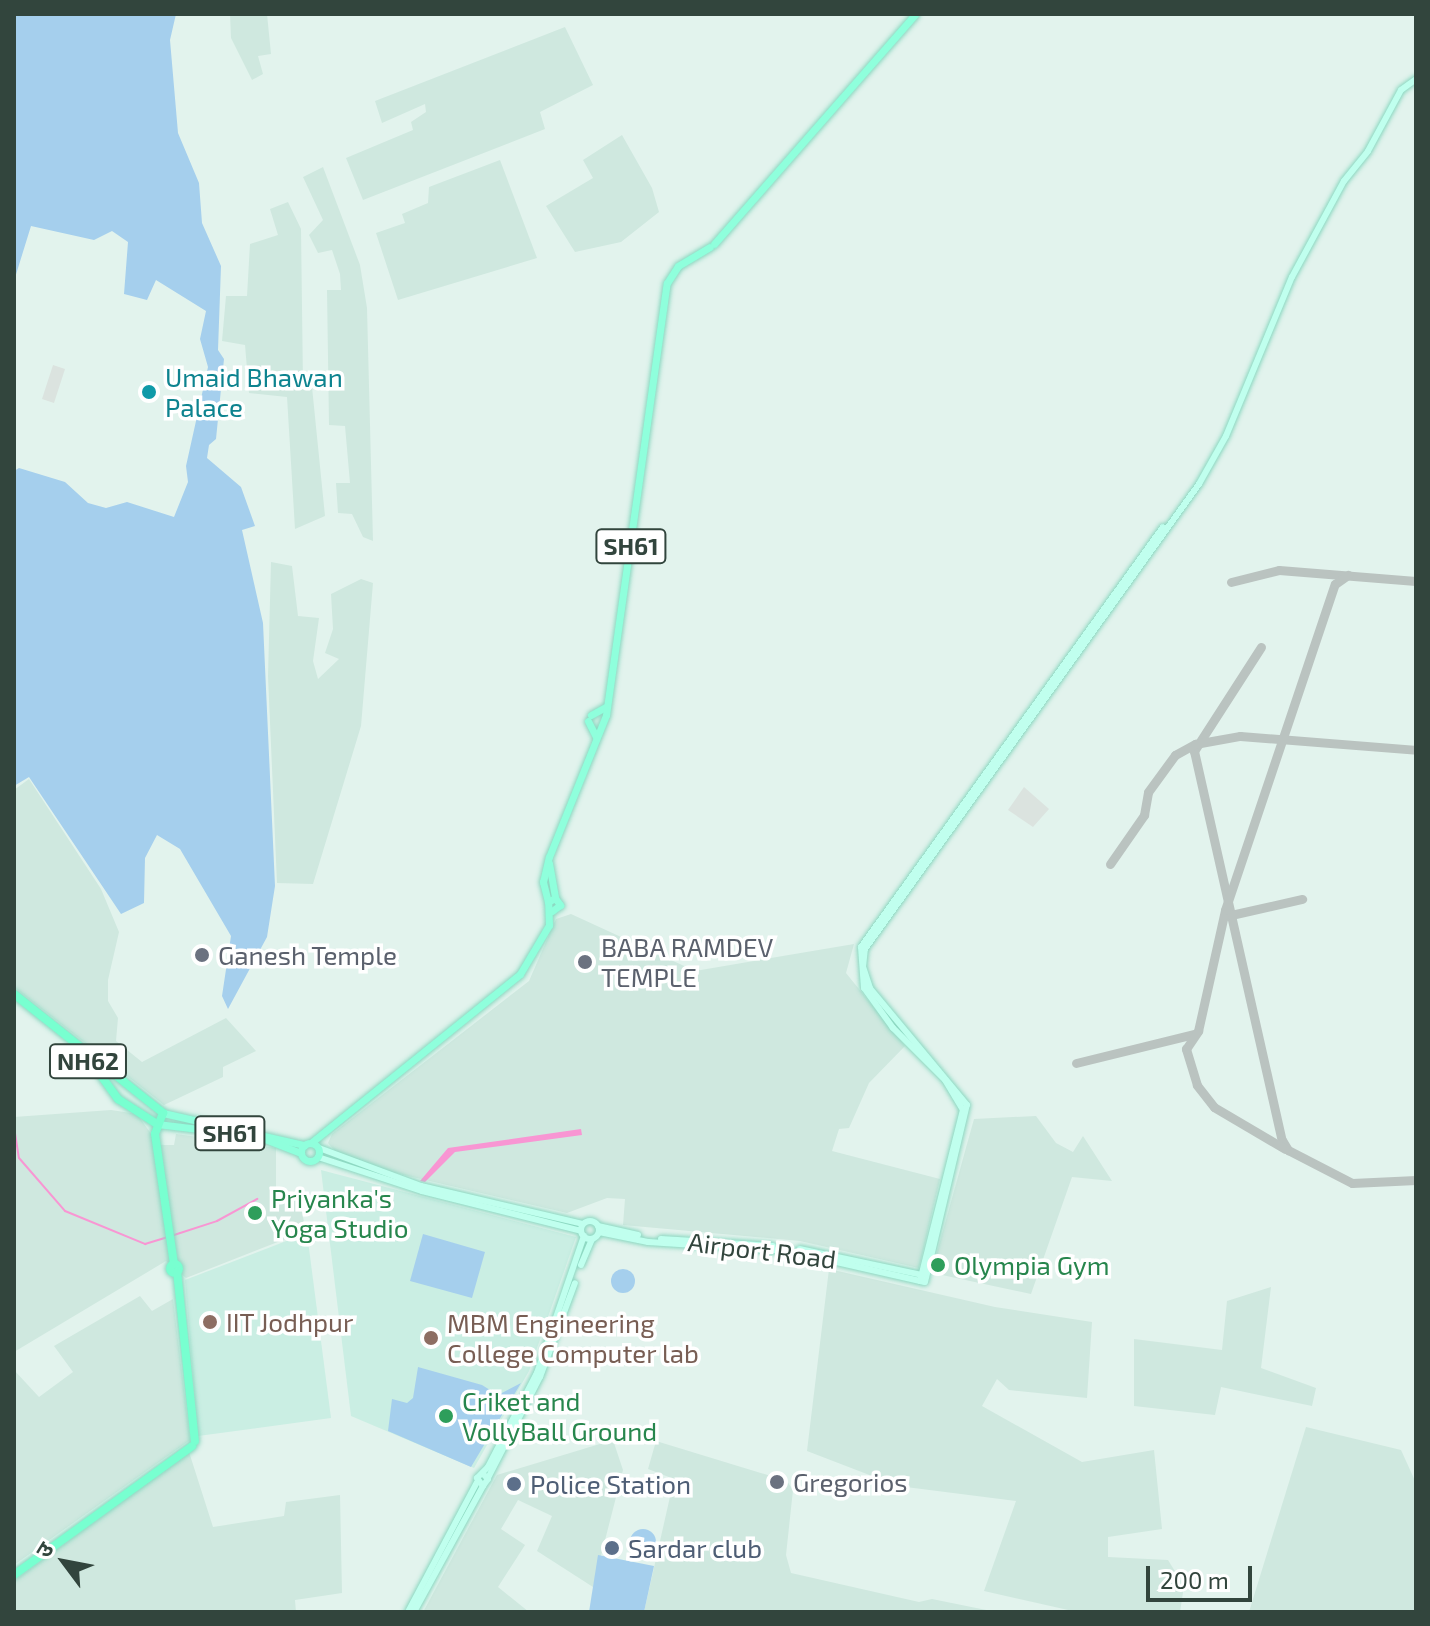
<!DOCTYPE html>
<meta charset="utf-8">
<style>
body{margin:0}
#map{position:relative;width:1430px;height:1626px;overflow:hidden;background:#e2f3ed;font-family:"Exo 2","Noto Sans Devanagari",sans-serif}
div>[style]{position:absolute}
.residential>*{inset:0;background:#cfe8df}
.education>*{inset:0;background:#caeee3}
.green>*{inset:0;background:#a5cfed}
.round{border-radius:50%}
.parking>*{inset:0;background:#dbe3df}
.water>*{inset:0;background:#f896d3}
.stream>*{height:2px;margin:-1px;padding:0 1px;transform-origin:1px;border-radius:1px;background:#f896d3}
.taxiway>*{height:9px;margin:-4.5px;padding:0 4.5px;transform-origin:4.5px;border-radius:4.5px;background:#bac3c0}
.roads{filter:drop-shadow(0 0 2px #8cd8c1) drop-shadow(0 0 2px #8cd8c1)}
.secondary>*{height:6px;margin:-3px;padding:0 3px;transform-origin:3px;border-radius:3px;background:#c0ffee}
.secondary>.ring{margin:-3px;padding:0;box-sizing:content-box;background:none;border:6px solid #c0ffee;border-radius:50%}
.primary>*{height:7px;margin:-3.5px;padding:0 3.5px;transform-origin:3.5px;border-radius:3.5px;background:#8fffdc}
.primary>.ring{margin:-3.5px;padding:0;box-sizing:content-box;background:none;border:7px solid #8fffdc;border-radius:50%}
.trunk>*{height:8px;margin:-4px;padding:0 4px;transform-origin:4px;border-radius:4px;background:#78ffd0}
.trunk>.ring{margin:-4px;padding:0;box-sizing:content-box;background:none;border:8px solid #78ffd0;border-radius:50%}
.dots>*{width:22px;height:22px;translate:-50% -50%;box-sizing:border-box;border:4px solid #fff;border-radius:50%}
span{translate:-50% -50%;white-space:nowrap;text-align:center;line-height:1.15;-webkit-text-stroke:7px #fff;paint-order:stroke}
.shield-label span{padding:2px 6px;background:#fff;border:2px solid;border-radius:6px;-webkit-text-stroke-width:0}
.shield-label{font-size:24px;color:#32453d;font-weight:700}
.culture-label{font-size:26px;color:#0d838f}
.left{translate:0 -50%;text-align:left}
.worship-label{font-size:26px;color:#5b616d}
.leisure-label{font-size:26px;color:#27864d}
.street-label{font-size:26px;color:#32453d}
.education-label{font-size:26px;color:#785e54}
.service-label{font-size:26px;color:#4e5e75}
.frame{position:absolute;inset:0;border:16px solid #32453d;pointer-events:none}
.north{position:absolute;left:24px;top:1522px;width:80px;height:80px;-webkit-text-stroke:6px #fff;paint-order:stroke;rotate:302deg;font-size:22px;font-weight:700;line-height:32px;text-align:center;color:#32453d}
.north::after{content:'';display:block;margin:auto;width:28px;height:36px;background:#32453d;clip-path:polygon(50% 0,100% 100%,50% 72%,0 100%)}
.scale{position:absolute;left:1146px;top:1566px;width:106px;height:36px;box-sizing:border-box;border:4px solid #32453d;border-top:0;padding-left:10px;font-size:24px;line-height:28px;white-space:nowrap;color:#32453d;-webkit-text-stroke:6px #fff;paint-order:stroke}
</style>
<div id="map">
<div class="residential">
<i style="clip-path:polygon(230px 14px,267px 14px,271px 54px,258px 56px,263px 74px,252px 80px,231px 38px)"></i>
<i style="clip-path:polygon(565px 27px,593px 85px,540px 112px,545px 129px,363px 200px,346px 158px,413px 130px,411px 122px,426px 112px,425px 104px,382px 123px,375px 101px)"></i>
<i style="clip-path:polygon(622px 135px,652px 188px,659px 212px,621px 242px,575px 252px,546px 206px,593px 178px,583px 160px)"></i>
<i style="clip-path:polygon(500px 160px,537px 258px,398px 300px,376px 233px,405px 223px,402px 214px,428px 203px,429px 187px)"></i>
<i style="clip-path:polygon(323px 167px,360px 265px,367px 308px,373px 541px,363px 537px,352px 514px,338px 513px,336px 483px,350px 483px,345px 426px,329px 425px,327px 290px,341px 290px,340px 274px,332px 250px,318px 253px,309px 235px,323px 220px,303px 177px)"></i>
<i style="clip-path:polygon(288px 202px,301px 229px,303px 384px,312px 387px,325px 516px,295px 529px,287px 397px,249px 393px,245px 345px,222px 341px,226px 296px,247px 296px,250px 244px,278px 235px,270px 209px)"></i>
<i style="clip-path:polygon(271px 562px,292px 566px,298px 616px,319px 618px,313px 661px,318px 679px,339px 659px,325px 653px,333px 629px,331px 594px,361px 579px,373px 583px,361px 726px,313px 884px,277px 883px,268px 676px)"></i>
<i style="clip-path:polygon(29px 779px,101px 889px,119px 932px,108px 980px,108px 1001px,118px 1018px,116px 1041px,142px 1062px,226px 1018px,256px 1051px,223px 1067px,223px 1077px,164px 1105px,14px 987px,14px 790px)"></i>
<i style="clip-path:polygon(571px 914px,695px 971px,854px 944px,846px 973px,905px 1046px,869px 1083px,849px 1128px,839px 1129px,832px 1151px,940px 1179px,919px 1268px,800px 1241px,623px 1225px,625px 1199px,607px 1198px,567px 1213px,387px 1171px,336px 1152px,328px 1143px,332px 1134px,529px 981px,556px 919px)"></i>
<i style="clip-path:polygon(111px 1110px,137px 1114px,159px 1145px,174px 1145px,176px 1134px,276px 1148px,276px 1189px,298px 1194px,306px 1231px,186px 1278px,166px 1261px,14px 1352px,14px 1117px)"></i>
<i style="clip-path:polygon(1036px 1116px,1056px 1143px,1073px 1152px,1083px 1136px,1112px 1181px,1072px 1177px,1031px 1294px,942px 1275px,934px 1263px,974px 1119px)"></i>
<i style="clip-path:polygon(829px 1269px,995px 1307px,1092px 1322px,1087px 1398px,1009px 1390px,997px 1379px,982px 1406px,1082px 1462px,1154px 1450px,1162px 1529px,1108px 1537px,1108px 1557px,1168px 1560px,1184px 1586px,1180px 1612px,1077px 1612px,984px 1591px,1016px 1501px,898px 1486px,807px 1451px)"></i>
<i style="clip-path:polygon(1271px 1287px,1261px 1368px,1316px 1388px,1312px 1406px,1221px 1387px,1215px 1415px,1134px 1406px,1134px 1339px,1222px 1350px,1227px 1301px)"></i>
<i style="clip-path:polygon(140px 1296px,152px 1311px,173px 1299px,190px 1440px,14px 1565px,14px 1370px,39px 1397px,73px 1372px,54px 1346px)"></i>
<i style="clip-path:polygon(1306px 1427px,1401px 1450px,1416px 1483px,1416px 1612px,1249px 1612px)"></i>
<i style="clip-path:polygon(613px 1440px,623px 1470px,593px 1587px,537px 1551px,552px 1516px,518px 1500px,501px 1529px,525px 1545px,498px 1587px,529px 1612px,423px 1612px,497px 1475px)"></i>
<i style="clip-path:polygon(656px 1441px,787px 1481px,793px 1490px,786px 1555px,791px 1573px,919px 1602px,932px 1599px,996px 1612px,644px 1612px,674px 1479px,648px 1469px)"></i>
<i style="clip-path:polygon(189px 1452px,213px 1527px,284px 1516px,286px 1502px,340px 1495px,342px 1593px,295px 1600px,296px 1612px,14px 1612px,14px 1581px)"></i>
</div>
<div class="education">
<i style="clip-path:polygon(321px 1170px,576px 1237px,529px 1371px,474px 1468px,351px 1416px)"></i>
<i style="clip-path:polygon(307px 1233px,331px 1418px,198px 1436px,185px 1280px)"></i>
</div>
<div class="green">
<i style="clip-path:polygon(14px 14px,176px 14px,170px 40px,178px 133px,199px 183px,202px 223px,221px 266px,218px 350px,224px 359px,216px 439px,209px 445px,207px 458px,241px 487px,255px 526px,242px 530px,263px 623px,275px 886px,267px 937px,228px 1009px,222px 996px,231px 936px,180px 849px,157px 835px,145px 858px,144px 903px,121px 914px,29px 777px,14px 786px,14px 471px,19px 468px,65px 482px,88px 503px,106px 508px,127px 502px,174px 517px,188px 482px,186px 466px,208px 367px,200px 339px,206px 311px,156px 280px,147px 300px,124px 294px,128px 242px,112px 231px,94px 240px,31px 226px,14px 281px)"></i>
<i style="clip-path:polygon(423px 1234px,485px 1252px,472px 1298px,410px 1281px)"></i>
<i class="round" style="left:611px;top:1269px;width:24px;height:24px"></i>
<i style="clip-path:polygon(418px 1367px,482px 1385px,498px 1395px,521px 1383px,471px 1467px,388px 1431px,392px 1399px,407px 1403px,413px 1398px)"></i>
<i class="round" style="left:630px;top:1529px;width:26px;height:26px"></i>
<i style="clip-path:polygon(598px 1555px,654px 1566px,644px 1612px,589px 1612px)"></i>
</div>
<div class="parking">
<i style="clip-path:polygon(53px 365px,65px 369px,54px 403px,42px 399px)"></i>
<i style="clip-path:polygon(1024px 787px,1049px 809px,1033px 827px,1008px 810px)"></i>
</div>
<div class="water">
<i style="clip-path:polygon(581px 1129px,582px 1135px,455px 1152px,425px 1182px,420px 1181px,448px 1148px)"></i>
</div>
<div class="stream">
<i style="left:14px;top:1127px;width:31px;rotate:81deg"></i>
<i style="left:19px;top:1158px;width:70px;rotate:49deg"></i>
<i style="left:65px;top:1211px;width:87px;rotate:22.4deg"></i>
<i style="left:145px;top:1244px;width:24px;rotate:-17deg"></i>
<i style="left:174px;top:1235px;width:45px;rotate:-18deg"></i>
<i style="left:217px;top:1221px;width:46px;rotate:-28.8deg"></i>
</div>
<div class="taxiway">
<i style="left:1231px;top:582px;width:49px;rotate:-14deg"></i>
<i style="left:1279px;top:570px;width:137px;rotate:4.6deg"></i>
<i style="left:1261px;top:647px;width:124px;rotate:122.8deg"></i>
<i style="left:1194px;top:751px;width:399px;rotate:77.3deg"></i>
<i style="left:1282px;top:1140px;width:12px;rotate:59deg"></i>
<i style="left:1288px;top:1150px;width:72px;rotate:27.3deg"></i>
<i style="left:1352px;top:1183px;width:64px;rotate:-2.7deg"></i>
<i style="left:1110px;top:864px;width:60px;rotate:-55.2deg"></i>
<i style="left:1144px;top:815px;width:23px;rotate:-80deg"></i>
<i style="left:1148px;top:792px;width:46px;rotate:-53.9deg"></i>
<i style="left:1175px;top:755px;width:23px;rotate:-29deg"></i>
<i style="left:1195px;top:744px;width:46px;rotate:-10.1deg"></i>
<i style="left:1240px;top:736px;width:177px;rotate:4.5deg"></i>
<i style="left:1231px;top:915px;width:73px;rotate:-12.7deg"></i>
<i style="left:1076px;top:1063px;width:122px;rotate:-13.8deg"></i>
<i style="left:1285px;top:1149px;width:82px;rotate:-149.4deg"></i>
<i style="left:1214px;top:1107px;width:28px;rotate:-128deg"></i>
<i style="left:1197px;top:1085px;width:38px;rotate:-107deg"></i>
<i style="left:1186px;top:1049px;width:22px;rotate:-56deg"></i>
<i style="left:1198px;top:1031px;width:124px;rotate:-77.4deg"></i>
<i style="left:1225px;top:910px;width:344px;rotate:-71.4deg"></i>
<i style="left:1335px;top:584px;width:16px;rotate:-35deg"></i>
</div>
<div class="roads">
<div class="secondary">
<i style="left:319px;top:1148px;width:109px;rotate:20.4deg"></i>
<i style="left:421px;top:1186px;width:166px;rotate:13.2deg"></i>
<i style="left:318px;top:1157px;width:109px;rotate:18.1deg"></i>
<i style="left:422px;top:1191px;width:164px;rotate:14.1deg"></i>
<i class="ring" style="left:581px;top:1221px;width:12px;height:12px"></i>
<i style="left:598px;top:1226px;width:41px;rotate:12.7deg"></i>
<i style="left:599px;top:1232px;width:50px;rotate:11.5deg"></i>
<i style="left:648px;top:1242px;width:140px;rotate:3.7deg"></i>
<i style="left:788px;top:1251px;width:140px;rotate:12.8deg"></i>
<i style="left:925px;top:1282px;width:182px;rotate:-76.7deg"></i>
<i style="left:967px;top:1105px;width:152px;rotate:-129.7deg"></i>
<i style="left:870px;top:988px;width:22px;rotate:-108deg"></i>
<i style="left:863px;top:967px;width:18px;rotate:-84deg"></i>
<i style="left:865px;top:949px;width:573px;rotate:-54.31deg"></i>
<i style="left:1199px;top:484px;width:55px;rotate:-60.6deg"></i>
<i style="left:1226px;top:436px;width:172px;rotate:-67.5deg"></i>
<i style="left:1292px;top:277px;width:109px;rotate:-61.6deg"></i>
<i style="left:1344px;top:181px;width:38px;rotate:-51deg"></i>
<i style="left:1368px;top:151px;width:69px;rotate:-61.6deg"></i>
<i style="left:1401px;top:90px;width:19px;rotate:-36deg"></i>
<i style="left:661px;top:1239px;width:112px;rotate:3.6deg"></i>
<i style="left:800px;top:1249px;width:125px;rotate:12deg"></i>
<i style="left:581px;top:1265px;width:28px;rotate:-67deg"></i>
<i style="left:920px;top:1281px;width:176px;rotate:-75.9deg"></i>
<i style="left:963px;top:1110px;width:35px;rotate:-121deg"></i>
<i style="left:945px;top:1080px;width:74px;rotate:-135deg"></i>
<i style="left:893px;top:1028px;width:49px;rotate:-125.9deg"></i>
<i style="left:864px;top:988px;width:41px;rotate:-94.2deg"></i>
<i style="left:861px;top:947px;width:517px;rotate:-54.28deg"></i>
<i style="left:483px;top:1474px;width:7px;rotate:45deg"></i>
<i style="left:488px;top:1479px;width:9px;rotate:126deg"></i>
<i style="left:483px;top:1486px;width:10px;rotate:-127deg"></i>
<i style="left:477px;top:1478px;width:16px;rotate:-45deg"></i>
<i style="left:488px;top:1467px;width:106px;rotate:-62.5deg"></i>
<i style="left:537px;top:1373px;width:145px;rotate:-71.1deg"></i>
<i style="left:488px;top:1478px;width:114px;rotate:-62.8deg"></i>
<i style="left:540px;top:1377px;width:100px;rotate:-69.6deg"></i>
<i style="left:408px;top:1612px;width:147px;rotate:-62deg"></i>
<i style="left:414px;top:1612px;width:144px;rotate:-61.3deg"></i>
</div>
<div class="primary">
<i style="left:714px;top:244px;width:305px;rotate:-48.8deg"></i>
<i style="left:591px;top:715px;width:18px;rotate:-29deg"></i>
<i style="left:588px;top:721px;width:18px;rotate:63deg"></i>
<i style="left:549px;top:863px;width:36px;rotate:80deg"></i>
<i style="left:548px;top:902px;width:21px;rotate:-104deg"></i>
<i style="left:543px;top:882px;width:26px;rotate:-77deg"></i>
<i style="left:549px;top:857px;width:153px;rotate:-68.1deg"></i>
<i style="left:606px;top:715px;width:436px;rotate:-82deg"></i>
<i style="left:667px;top:283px;width:20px;rotate:-57deg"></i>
<i style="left:678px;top:266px;width:37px;rotate:-31deg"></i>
<i style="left:163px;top:1113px;width:145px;rotate:12.8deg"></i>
<i style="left:157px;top:1124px;width:101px;rotate:6.8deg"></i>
<i style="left:257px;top:1136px;width:47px;rotate:21.1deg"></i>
<i style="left:312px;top:1142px;width:267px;rotate:-38.9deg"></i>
<i style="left:520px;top:974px;width:57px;rotate:-59.4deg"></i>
<i style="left:549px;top:925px;width:23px;rotate:-92deg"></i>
<i style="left:548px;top:902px;width:8px;rotate:-30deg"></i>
<i style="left:555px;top:898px;width:9px;rotate:54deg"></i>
<i style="left:560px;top:905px;width:10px;rotate:143deg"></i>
<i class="ring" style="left:301px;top:1143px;width:11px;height:11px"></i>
</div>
<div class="trunk">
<i style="left:14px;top:994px;width:191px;rotate:38.6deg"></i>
<i style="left:163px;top:1113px;width:22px;rotate:111deg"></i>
<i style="left:155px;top:1134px;width:131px;rotate:81.7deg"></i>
<i style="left:94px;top:1066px;width:41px;rotate:54deg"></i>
<i style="left:118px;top:1099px;width:46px;rotate:32.7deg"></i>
<i class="ring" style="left:169.5px;top:1263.5px;width:1px;height:1px"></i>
<i style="left:177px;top:1271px;width:171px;rotate:84deg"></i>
<i style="left:14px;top:1575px;width:220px;rotate:-35.9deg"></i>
</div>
</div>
<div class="dots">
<i style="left:149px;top:392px;background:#0f9aa8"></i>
<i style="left:202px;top:955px;background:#6b7280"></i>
<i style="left:585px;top:962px;background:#6b7280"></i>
<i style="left:255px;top:1213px;background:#2e9e5b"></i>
<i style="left:938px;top:1265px;background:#2e9e5b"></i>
<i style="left:210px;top:1322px;background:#8d6e63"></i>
<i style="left:431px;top:1338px;background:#8d6e63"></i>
<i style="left:446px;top:1416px;background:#2e9e5b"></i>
<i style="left:777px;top:1482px;background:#6b7280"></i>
<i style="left:514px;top:1484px;background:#5c6f8a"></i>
<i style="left:612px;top:1548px;background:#5c6f8a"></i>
</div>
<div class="shield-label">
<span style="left:631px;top:546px">SH61</span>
<span style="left:88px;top:1061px">NH62</span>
<span style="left:230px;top:1133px">SH61</span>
</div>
<div class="culture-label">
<span class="left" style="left:165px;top:392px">Umaid Bhawan<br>Palace</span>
</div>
<div class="worship-label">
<span class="left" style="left:601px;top:962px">BABA RAMDEV<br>TEMPLE</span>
<span class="left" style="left:218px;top:955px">Ganesh Temple</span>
<span class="left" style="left:793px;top:1482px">Gregorios</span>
</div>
<div class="leisure-label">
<span class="left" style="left:271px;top:1213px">Priyanka's<br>Yoga Studio</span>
<span class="left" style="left:954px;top:1265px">Olympia Gym</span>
<span class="left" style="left:462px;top:1416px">Criket and<br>VollyBall Ground</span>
</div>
<div class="street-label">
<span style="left:762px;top:1250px;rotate:7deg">Airport Road</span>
</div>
<div class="education-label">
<span class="left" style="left:226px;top:1322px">IIT Jodhpur</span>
<span class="left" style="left:447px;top:1338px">MBM Engineering<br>College Computer lab</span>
</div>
<div class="service-label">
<span class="left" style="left:530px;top:1484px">Police Station</span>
<span class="left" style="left:628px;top:1548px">Sardar club</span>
</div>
<div class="frame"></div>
<div class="north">उ</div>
<div class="scale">200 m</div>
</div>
